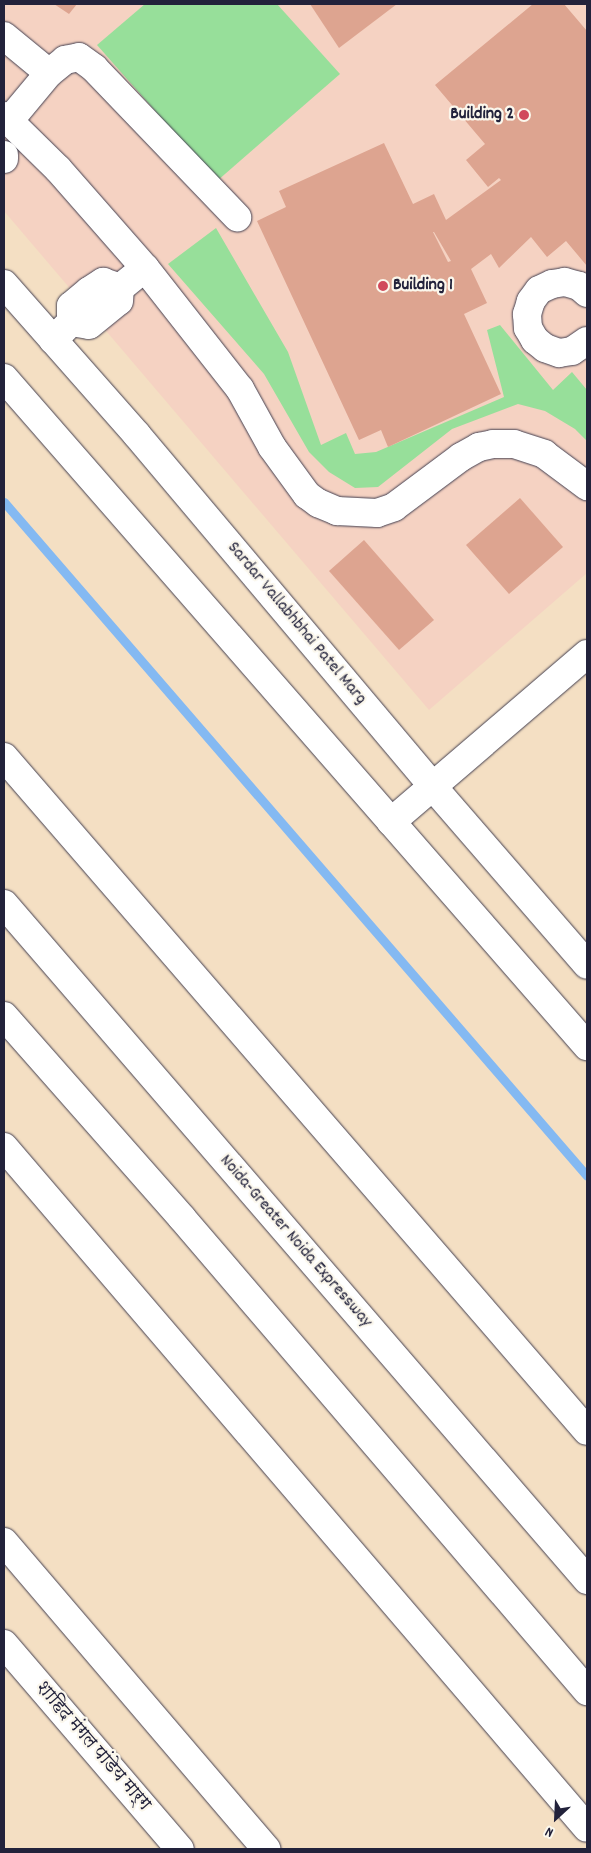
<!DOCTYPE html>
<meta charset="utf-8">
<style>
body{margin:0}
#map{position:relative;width:591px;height:1853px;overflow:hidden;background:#f4dfc3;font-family:Dekko,"Playpen Sans Deva",sans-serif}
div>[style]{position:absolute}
.built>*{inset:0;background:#f5d2c2}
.green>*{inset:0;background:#97df9a}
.stream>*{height:9px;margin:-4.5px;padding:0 4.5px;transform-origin:4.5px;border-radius:4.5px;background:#84b9f2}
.building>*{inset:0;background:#dda490}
.roads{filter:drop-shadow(0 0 1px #423e4f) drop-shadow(0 0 1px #423e4f)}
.minor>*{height:28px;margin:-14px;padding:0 14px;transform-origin:14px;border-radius:14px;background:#fff}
.highway>*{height:28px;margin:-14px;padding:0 14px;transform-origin:14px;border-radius:14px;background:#fff}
.dots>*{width:14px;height:14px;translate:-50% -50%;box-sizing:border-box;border:2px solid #fbf7ec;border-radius:50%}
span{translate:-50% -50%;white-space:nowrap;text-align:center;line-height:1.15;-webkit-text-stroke:4.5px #fbf7ec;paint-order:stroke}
.poi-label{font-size:18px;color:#22223b;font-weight:700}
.right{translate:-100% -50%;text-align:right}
.left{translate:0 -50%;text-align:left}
.street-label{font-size:18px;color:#22223b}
.frame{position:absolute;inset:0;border:5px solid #22223b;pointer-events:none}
.north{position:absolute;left:531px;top:1793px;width:50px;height:50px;-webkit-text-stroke:4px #fbf7ec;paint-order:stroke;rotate:205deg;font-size:14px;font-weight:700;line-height:20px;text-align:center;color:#22223b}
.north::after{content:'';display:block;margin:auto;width:18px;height:22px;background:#22223b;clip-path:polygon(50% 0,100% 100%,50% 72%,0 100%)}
</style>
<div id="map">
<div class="built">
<i style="clip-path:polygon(4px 4px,587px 4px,587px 573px,429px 710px,4px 211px)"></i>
</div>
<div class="green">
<i style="clip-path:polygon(145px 4px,277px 4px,340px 74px,217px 181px,97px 45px)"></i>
<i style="clip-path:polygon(216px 228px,288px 352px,321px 445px,346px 433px,355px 454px,376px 452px,504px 397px,487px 330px,500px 325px,553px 390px,572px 372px,587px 390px,587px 441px,575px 429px,545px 411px,518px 404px,452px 429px,378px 487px,355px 488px,329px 472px,309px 452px,264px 374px,168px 264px)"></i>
</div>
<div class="stream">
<i style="left:4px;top:502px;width:891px;rotate:49.14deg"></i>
</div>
<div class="building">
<i style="clip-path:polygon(54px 4px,77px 4px,69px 14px)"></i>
<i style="clip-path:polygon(310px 4px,397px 4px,339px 48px)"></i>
<i style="clip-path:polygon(evenodd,533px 4px,564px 4px,587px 31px,587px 266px,566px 241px,547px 257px,531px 237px,499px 268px,491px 254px,471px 269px,487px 303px,464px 314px,501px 394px,388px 447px,381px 430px,359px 440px,257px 221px,286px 207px,279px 191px,384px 143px,413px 204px,434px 194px,446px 220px,501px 180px,499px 178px,488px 187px,466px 160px,485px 144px,435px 85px,533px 4px,433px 232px,434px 232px,451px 261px,448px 262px,433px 232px)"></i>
<i style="clip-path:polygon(520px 498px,563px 547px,509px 594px,466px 545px)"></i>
<i style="clip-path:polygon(364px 540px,434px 620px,399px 650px,329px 571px)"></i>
</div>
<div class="roads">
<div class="minor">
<i style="left:4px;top:36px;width:58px;rotate:39.4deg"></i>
<i style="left:4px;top:116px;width:76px;rotate:44.5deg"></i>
<i style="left:58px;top:169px;width:132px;rotate:48.7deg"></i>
<i style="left:145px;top:268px;width:154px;rotate:51.9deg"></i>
<i style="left:240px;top:389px;width:66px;rotate:61.1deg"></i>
<i style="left:272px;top:447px;width:59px;rotate:53.9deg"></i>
<i style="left:307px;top:495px;width:14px;rotate:36deg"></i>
<i style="left:318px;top:503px;width:21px;rotate:23deg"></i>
<i style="left:337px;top:511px;width:40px;rotate:2.9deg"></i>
<i style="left:377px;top:513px;width:18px;rotate:-19deg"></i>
<i style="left:394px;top:507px;width:84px;rotate:-36.7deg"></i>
<i style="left:461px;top:457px;width:21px;rotate:-29deg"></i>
<i style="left:479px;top:447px;width:14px;rotate:-12deg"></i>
<i style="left:493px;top:444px;width:21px"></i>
<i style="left:514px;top:444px;width:32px;rotate:18deg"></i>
<i style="left:544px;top:454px;width:54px;rotate:36.7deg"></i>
<i style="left:9px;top:121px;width:62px;rotate:-50.2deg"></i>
<i style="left:49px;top:73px;width:21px;rotate:-39deg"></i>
<i style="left:65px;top:60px;width:14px;rotate:-12deg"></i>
<i style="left:79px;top:57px;width:19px;rotate:36deg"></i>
<i style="left:94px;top:68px;width:207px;rotate:46.2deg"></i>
<i style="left:4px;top:155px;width:4px;rotate:90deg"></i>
<i style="left:4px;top:284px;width:201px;rotate:48.6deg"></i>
<i style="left:137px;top:435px;width:460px;rotate:49.9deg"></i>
<i style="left:433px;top:787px;width:235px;rotate:49.1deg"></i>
<i style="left:587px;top:293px;width:11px;rotate:-139deg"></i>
<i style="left:579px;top:286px;width:15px;rotate:-164deg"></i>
<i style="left:565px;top:282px;width:13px;rotate:171deg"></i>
<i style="left:552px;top:284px;width:14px;rotate:155deg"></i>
<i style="left:539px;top:290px;width:14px;rotate:126deg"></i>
<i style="left:531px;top:301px;width:14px;rotate:107deg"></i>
<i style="left:527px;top:314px;width:14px;rotate:86deg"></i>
<i style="left:528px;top:328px;width:14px;rotate:60deg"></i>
<i style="left:535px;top:340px;width:13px;rotate:39deg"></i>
<i style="left:545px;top:348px;width:15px;rotate:20deg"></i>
<i style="left:559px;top:353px;width:13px;rotate:-9deg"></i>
<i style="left:572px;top:351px;width:18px;rotate:-34deg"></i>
<i style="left:71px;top:322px;width:18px;rotate:9deg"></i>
<i style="left:89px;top:325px;width:38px;rotate:-39deg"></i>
<i style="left:119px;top:301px;width:13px;rotate:-86deg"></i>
<i style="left:53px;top:340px;width:25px;rotate:-45deg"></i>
<i style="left:71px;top:322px;width:16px;rotate:-90deg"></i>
<i style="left:71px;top:306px;width:23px;rotate:-40deg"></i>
<i style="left:89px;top:291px;width:17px;rotate:-33deg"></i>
<i style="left:103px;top:282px;width:18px;rotate:19deg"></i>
<i style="left:120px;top:288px;width:32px;rotate:-39deg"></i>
<i style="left:4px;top:378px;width:887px;rotate:48.89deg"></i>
<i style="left:4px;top:757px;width:891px;rotate:49.14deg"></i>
<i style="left:391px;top:822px;width:258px;rotate:-40.6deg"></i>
<i style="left:4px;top:1147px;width:896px;rotate:49.43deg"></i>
<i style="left:4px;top:1542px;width:404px;rotate:49.5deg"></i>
<i style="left:4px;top:1644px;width:270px;rotate:49.4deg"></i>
</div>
<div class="highway">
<i style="left:4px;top:904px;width:893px;rotate:49.22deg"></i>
<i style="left:4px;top:1016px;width:269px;rotate:48.6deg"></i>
<i style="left:182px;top:1218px;width:623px;rotate:49.43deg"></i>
</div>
</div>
<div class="dots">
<i style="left:524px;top:115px;background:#d1495b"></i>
<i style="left:383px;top:286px;background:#d1495b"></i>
</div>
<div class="poi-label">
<span class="right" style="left:514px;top:115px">Building 2</span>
<span class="left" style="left:393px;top:286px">Building 1</span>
</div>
<div class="street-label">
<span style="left:296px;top:624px;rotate:50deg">Sardar Vallabhbhai Patel Marg</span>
<span style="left:295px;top:1242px;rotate:49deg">Noida-Greater Noida Expressway</span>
<span style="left:92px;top:1747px;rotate:49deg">शाहिद मंगल पांडेय मार्ग</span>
</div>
<div class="frame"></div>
<div class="north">N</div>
</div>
